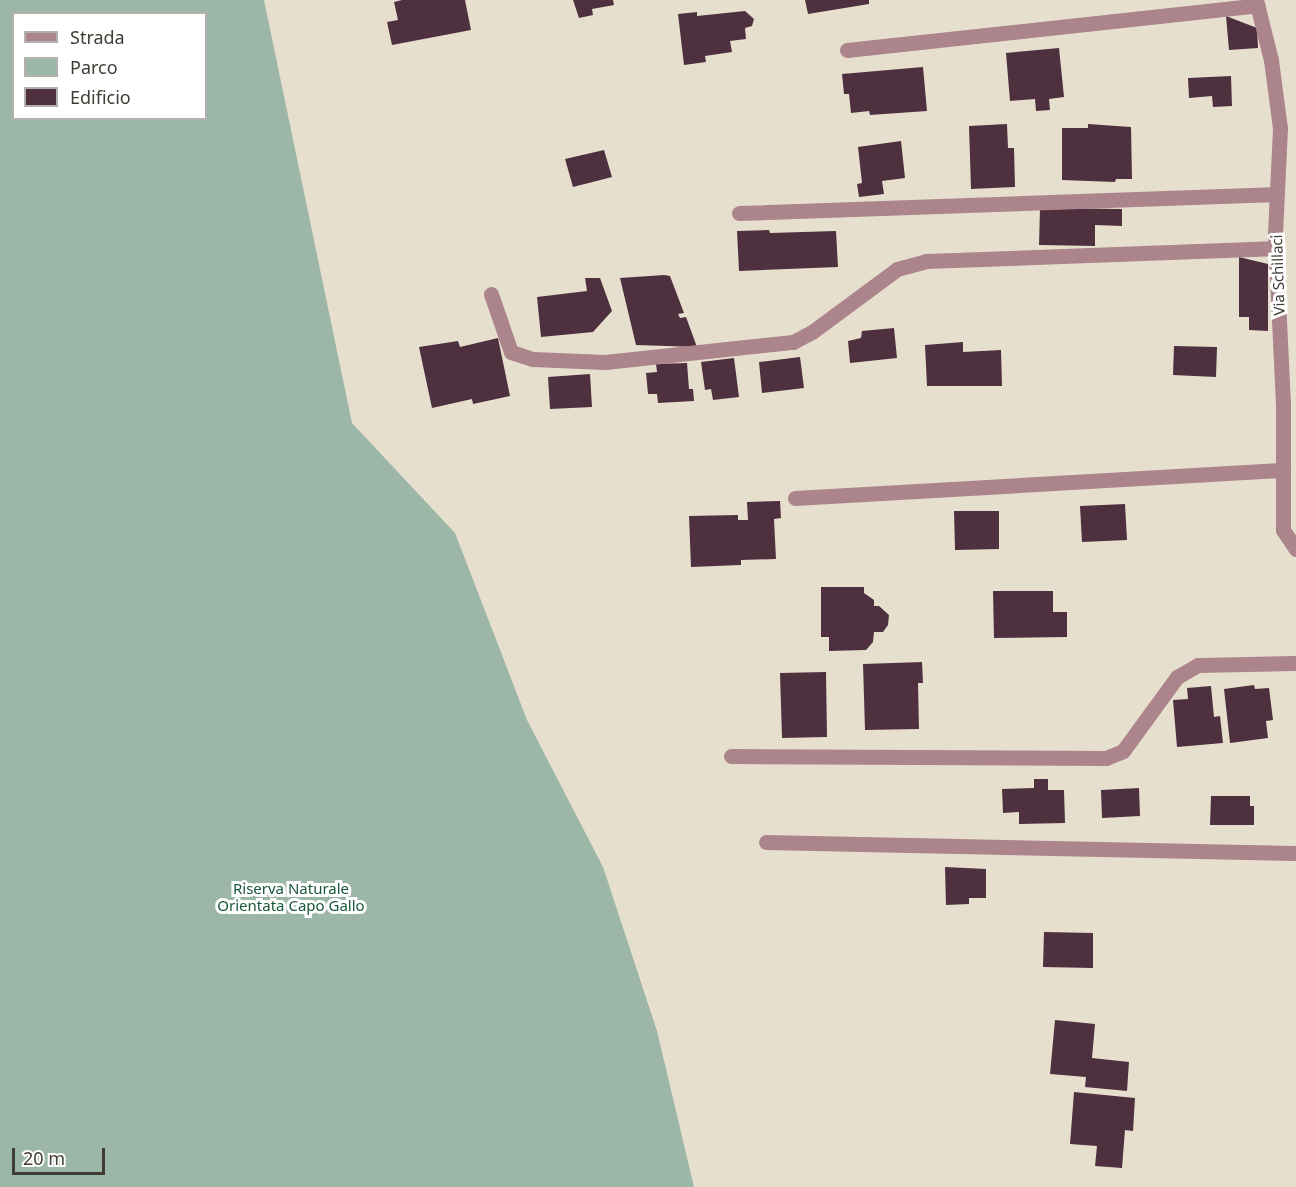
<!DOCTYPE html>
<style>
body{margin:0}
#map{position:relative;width:1296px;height:1187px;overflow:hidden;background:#e7dfcd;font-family:"Noto Sans",sans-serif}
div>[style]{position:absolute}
.green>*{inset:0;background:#9cb7a7}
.building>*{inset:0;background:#4f303f}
.minor>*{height:15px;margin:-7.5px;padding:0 7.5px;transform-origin:7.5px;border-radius:7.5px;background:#ac848b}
span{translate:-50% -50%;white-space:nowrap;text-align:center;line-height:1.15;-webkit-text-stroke:6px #fff;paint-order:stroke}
.street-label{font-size:15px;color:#403d35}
.park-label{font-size:15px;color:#185739}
.legend{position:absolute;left:12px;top:12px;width:195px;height:108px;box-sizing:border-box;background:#fff;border:2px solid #b3b1ae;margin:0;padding:8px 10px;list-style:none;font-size:18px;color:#403d35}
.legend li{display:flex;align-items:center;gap:12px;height:30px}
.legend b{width:30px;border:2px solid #b3b1ae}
.scale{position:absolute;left:12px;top:1148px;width:93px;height:27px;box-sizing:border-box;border:3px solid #403d35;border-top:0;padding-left:8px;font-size:18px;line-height:21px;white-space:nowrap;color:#403d35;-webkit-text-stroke:4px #fff;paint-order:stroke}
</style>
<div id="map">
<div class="green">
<i style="clip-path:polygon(evenodd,0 0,264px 0,352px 423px,455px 533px,527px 720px,603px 867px,657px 1031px,694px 1187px,0 1187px,0 0,14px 14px,206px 14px,206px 118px,14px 118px,14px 14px)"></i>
</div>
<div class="building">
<i style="clip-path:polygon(402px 0,465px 0,471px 30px,392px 45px,387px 22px,398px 20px,394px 2px)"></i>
<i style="clip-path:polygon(573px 0,613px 0,614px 5px,592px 9px,593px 15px,579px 18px)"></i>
<i style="clip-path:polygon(805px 0,869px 0,869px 4px,808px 14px)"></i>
<i style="clip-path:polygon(745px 11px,754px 19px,752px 26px,745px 28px,746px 39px,730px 41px,732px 52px,705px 56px,706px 62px,684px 65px,678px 14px,697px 12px,697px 16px)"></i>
<i style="clip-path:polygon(1226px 16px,1257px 28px,1258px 48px,1229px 50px)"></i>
<i style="clip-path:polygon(1059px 48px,1064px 97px,1049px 99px,1050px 110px,1036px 111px,1035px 99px,1010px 101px,1006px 53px)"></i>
<i style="clip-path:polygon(923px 67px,927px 111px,870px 115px,869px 111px,851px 113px,849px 94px,844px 94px,842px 74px)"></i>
<i style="clip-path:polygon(1231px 76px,1232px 106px,1213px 107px,1212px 96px,1189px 98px,1188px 78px)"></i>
<i style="clip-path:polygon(1007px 124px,1008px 148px,1014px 148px,1015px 187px,971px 189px,969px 126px)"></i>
<i style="clip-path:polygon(1088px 124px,1131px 127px,1132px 179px,1116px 179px,1115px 182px,1062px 180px,1062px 128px,1088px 128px)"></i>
<i style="clip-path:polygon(901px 141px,905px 178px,882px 181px,884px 194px,859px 197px,857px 184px,862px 183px,858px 147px)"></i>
<i style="clip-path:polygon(604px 150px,612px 177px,573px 187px,565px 159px)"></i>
<i style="clip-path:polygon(1040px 208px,1122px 209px,1122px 226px,1095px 225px,1095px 246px,1039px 245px)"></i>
<i style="clip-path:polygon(769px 230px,770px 233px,836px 231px,838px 267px,739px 271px,737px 231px)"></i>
<i style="clip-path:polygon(1239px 257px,1268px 264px,1268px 331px,1249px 330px,1249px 317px,1239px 317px)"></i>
<i style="clip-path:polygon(664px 275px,670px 276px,684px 313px,678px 314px,680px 318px,686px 317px,697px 347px,636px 345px,620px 278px)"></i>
<i style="clip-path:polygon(585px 278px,600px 278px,612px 311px,593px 332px,541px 337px,537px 297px,587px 291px)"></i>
<i style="clip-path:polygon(894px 328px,897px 358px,850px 363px,848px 341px,861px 338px,862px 331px)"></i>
<i style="clip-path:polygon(498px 338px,510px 396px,473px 404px,472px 399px,432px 408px,419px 347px,458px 341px,460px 347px)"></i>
<i style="clip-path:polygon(963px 342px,963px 352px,1001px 350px,1002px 386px,927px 386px,925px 345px)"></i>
<i style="clip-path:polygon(1174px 346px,1217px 347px,1216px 377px,1173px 375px)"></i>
<i style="clip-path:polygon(800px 357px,804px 388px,762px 393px,759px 362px)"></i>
<i style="clip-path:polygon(734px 358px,739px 397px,713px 400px,711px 389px,705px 390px,701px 362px)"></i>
<i style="clip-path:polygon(687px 363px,689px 389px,693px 389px,694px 401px,658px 403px,657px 394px,648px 394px,646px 373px,657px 372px,656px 364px)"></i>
<i style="clip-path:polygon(590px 374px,592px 407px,550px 409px,548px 377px)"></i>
<i style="clip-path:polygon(780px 501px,781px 518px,774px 519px,776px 559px,741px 560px,741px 565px,691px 567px,689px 516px,738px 515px,738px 520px,748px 520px,747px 502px)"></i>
<i style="clip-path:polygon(1125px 504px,1127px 540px,1082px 542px,1080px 506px)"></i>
<i style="clip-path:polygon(954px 511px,999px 511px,999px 549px,955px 550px)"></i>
<i style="clip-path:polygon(821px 587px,864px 587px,864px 593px,874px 600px,874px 606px,879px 606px,889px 615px,888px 625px,883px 632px,874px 632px,873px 642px,866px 650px,829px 651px,829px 637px,821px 637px)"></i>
<i style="clip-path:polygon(993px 591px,1053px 591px,1053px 612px,1067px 612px,1067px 637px,994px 638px)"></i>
<i style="clip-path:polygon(922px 662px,923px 683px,918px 683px,919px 729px,865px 730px,863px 664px)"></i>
<i style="clip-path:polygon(826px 672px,827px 737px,782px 738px,780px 673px)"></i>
<i style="clip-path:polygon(1254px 685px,1255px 689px,1269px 688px,1273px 720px,1266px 721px,1268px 738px,1230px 743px,1224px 689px)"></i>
<i style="clip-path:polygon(1211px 686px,1214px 717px,1220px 716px,1223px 743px,1177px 747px,1173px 700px,1188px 699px,1187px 688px)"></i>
<i style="clip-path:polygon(1034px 779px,1048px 779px,1048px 790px,1064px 790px,1065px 823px,1019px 824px,1019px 812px,1003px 813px,1002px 789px,1034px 788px)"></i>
<i style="clip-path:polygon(1139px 788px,1140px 816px,1102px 818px,1101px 790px)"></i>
<i style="clip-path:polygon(1211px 796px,1250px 796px,1250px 806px,1254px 806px,1254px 825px,1210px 825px)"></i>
<i style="clip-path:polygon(945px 867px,986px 869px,986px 898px,969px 898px,969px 904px,946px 905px)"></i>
<i style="clip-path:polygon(1044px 932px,1093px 933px,1093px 968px,1043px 967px)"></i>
<i style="clip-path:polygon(1055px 1020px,1095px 1024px,1092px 1058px,1129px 1062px,1127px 1091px,1085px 1087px,1086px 1077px,1050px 1074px)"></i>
<i style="clip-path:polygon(1074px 1092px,1135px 1098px,1133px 1131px,1125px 1130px,1122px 1168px,1095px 1166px,1097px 1146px,1070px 1144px)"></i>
</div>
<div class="minor">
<i style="left:1256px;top:0;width:62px;rotate:76deg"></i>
<i style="left:1271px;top:60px;width:69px;rotate:82.5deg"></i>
<i style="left:1280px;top:128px;width:107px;rotate:92.7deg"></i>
<i style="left:1275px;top:235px;width:170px;rotate:87.3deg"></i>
<i style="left:1283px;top:405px;width:125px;rotate:90deg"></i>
<i style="left:1283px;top:530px;width:23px;rotate:56deg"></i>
<i style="left:847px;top:50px;width:413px;rotate:-6.2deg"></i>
<i style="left:739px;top:213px;width:538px;rotate:-2.02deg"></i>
<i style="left:491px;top:294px;width:61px;rotate:71deg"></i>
<i style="left:511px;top:352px;width:23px;rotate:18deg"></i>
<i style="left:533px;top:359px;width:72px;rotate:2.4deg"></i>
<i style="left:605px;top:362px;width:189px;rotate:-6.1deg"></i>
<i style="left:793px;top:342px;width:21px;rotate:-28deg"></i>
<i style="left:812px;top:332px;width:106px;rotate:-36.5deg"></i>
<i style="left:897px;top:269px;width:30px;rotate:-15deg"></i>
<i style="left:926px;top:261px;width:350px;rotate:-2.1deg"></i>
<i style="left:795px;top:498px;width:489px;rotate:-3.3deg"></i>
<i style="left:731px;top:756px;width:375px;rotate:0.3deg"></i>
<i style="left:1106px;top:758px;width:18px;rotate:-22deg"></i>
<i style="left:1123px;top:751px;width:92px;rotate:-53.9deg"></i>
<i style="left:1177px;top:677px;width:24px;rotate:-30deg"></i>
<i style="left:1198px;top:665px;width:98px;rotate:-1.2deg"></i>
<i style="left:766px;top:842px;width:530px;rotate:1.19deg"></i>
</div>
<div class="street-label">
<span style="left:1278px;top:275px;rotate:-92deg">Via Schillaci</span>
</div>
<div class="park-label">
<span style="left:291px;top:897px">Riserva Naturale<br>Orientata Capo Gallo</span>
</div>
<ul class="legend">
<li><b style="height:8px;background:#ac848b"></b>Strada</li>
<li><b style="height:16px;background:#9cb7a7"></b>Parco</li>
<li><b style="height:16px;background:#4f303f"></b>Edificio</li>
</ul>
<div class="scale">20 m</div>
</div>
